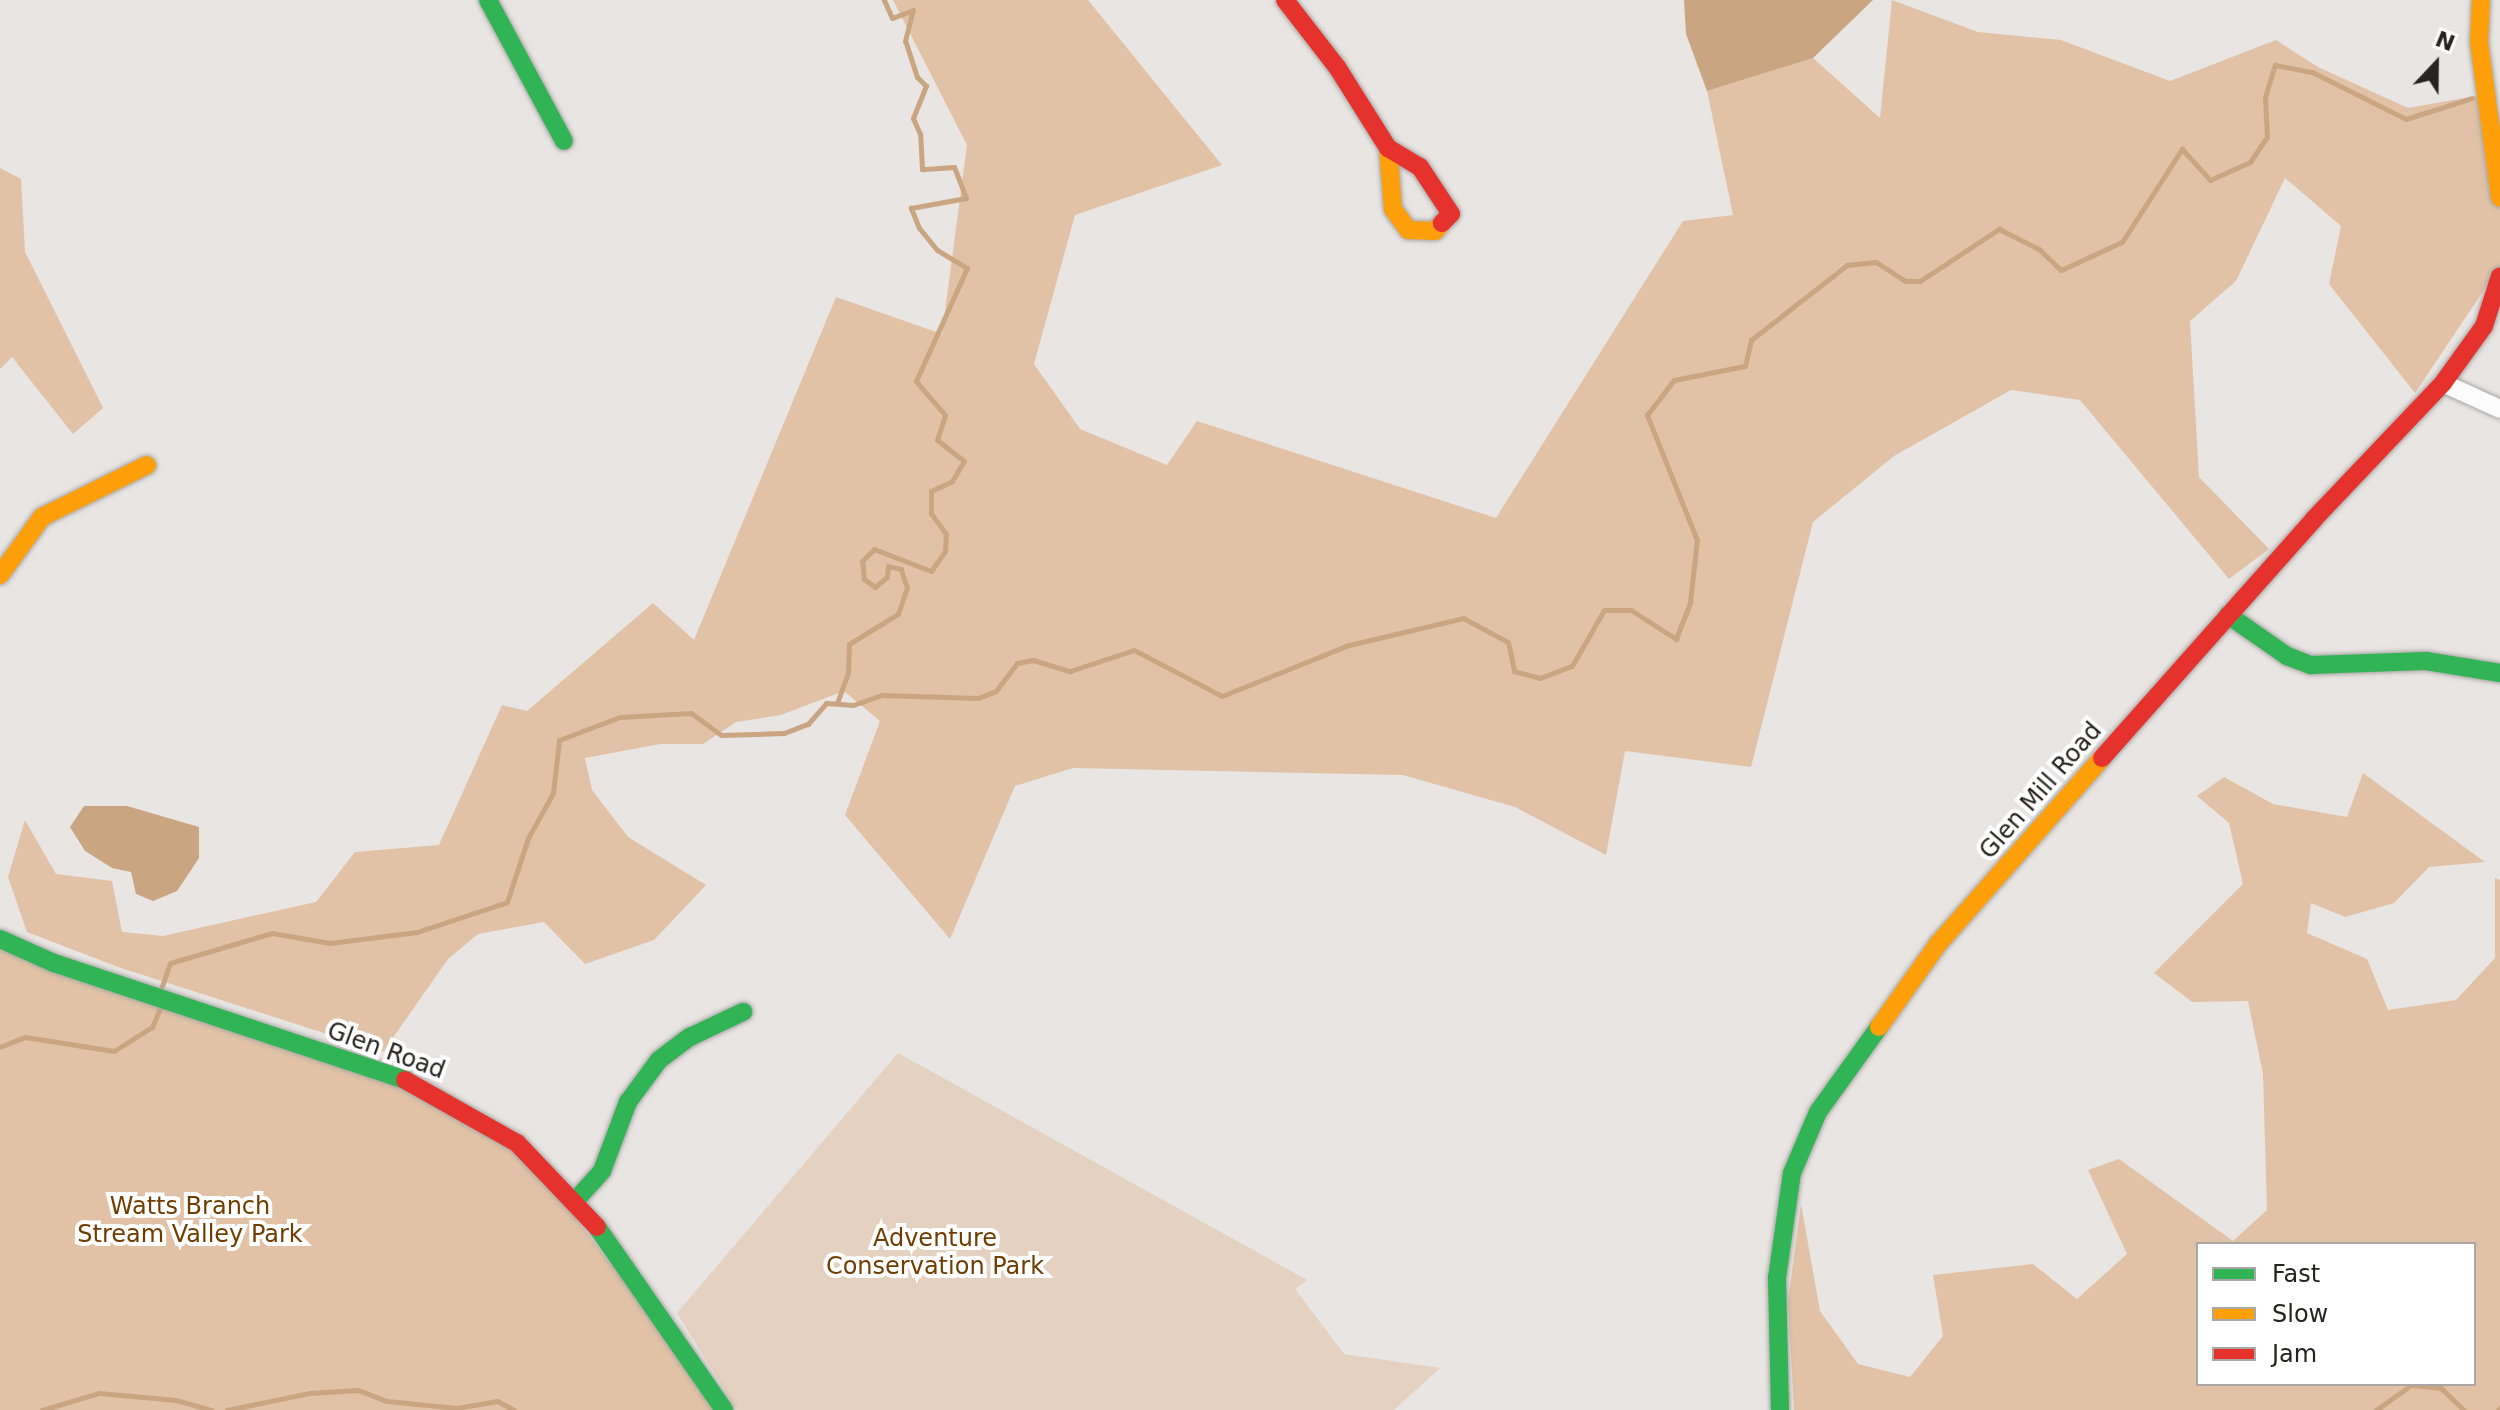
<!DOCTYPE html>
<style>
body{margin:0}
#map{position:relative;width:2500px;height:1410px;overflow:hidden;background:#e8e5e2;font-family:"DejaVu Sans",sans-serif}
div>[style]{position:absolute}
.green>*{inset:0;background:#e5d1bf}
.forest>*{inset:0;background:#e1c2a6}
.water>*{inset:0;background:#caa582}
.stream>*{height:5px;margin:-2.5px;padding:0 2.5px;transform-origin:2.5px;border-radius:2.5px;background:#caa582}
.roads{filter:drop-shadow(0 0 2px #a9a7a4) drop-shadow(0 0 2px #a9a7a4)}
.street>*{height:18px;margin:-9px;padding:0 9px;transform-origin:9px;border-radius:9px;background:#fcfbfb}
.fast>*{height:18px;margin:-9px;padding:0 9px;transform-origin:9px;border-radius:9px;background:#30b455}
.slow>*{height:18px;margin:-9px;padding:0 9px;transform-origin:9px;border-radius:9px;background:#ff9f0a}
.jam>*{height:18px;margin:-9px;padding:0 9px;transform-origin:9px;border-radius:9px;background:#e5322d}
span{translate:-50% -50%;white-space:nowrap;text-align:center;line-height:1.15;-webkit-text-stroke:8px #fff;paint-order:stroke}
.street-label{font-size:24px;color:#262321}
.park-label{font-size:24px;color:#6f3d00}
.legend{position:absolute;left:2196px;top:1242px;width:280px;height:144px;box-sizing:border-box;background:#fff;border:2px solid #a8a7a6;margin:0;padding:10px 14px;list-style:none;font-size:24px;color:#262321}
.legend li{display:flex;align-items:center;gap:16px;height:40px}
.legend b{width:40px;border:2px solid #a8a7a6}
.north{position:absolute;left:2396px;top:24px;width:80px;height:80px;-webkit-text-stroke:6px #fff;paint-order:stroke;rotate:22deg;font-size:22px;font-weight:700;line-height:32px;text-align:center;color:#262321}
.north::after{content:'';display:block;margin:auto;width:28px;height:36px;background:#262321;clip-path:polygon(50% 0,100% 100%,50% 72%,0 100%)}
</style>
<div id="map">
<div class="green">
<i style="clip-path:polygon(898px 1053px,1307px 1280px,1295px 1289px,1344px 1354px,1440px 1368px,1394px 1410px,737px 1410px,677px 1313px)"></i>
</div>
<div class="forest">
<i style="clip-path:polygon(893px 0,1088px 0,1222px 165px,1075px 215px,1034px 364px,1080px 429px,1167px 465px,1197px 421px,1496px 518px,1683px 221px,1733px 215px,1707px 91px,1813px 58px,1880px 118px,1892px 0,1978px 32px,2061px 40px,2170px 81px,2276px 40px,2318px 67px,2408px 108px,2487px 94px,2500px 198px,2500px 266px,2415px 393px,2329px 284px,2341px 226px,2285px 178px,2236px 281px,2190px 321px,2199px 477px,2269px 549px,2229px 579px,2080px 400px,2011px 390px,1894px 456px,1813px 522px,1751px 767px,1625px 751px,1606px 855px,1515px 807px,1403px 775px,1073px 768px,1015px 786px,950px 939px,845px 815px,880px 721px,844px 691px,781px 715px,736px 722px,703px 744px,660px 744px,585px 758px,592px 790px,628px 837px,706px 885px,654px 940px,585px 964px,544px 922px,478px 934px,448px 959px,383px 1052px,118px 967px,27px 932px,8px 877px,25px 820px,56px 874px,112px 881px,122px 932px,163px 936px,316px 902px,355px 852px,439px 845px,502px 705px,527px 711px,653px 603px,694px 640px,836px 297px,942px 334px,967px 145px)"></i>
<i style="clip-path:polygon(0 168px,21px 179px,25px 252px,103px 408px,73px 434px,12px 357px,0 369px)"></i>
<i style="clip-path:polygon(evenodd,2363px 773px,2485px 862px,2429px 867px,2394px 903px,2345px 917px,2311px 903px,2307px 933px,2367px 959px,2388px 1010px,2456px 1000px,2495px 958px,2495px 878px,2500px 880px,2500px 1410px,1794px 1410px,1788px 1301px,1801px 1204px,1820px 1311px,1858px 1364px,1910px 1377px,1943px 1336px,1933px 1275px,2033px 1264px,2077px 1299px,2127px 1254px,2088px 1170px,2119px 1159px,2233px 1241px,2267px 1210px,2263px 1074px,2248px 1001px,2192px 1002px,2154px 973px,2243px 884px,2229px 823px,2197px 796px,2224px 777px,2273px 804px,2347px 817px,2363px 773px,2198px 1244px,2474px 1244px,2474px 1384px,2198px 1384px,2198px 1244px)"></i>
<i style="clip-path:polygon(0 939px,397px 1076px,517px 1143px,724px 1410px,0 1410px)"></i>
</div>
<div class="water">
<i style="clip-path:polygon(1684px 0,1873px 0,1813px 58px,1707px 91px,1686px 34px)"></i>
<i style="clip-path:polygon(84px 806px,127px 806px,199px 827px,199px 858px,177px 891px,153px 901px,136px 894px,131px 872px,112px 868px,85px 851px,70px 827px)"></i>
</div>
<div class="stream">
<i style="left:837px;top:703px;width:33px;rotate:-70deg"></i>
<i style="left:848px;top:672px;width:28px;rotate:-88deg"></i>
<i style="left:849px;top:644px;width:57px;rotate:-31.5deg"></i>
<i style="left:898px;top:614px;width:28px;rotate:-71deg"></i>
<i style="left:907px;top:588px;width:20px;rotate:-108deg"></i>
<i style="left:901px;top:569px;width:13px;rotate:-167deg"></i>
<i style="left:888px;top:566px;width:11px;rotate:95deg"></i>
<i style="left:887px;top:577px;width:16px;rotate:140deg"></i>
<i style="left:875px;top:587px;width:14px;rotate:-144deg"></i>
<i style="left:864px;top:579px;width:18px;rotate:-96deg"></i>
<i style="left:862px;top:561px;width:17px;rotate:-45deg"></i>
<i style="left:874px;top:549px;width:61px;rotate:21.1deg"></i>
<i style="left:931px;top:571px;width:24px;rotate:-55deg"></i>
<i style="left:945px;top:551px;width:17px;rotate:-87deg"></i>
<i style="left:946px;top:534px;width:26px;rotate:-126deg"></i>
<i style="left:931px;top:513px;width:22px;rotate:-90deg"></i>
<i style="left:931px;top:491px;width:23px;rotate:-25deg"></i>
<i style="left:952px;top:481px;width:23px;rotate:-59deg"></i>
<i style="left:964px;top:461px;width:34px;rotate:-142deg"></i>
<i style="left:937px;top:440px;width:26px;rotate:-72deg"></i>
<i style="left:945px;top:415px;width:45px;rotate:-130.5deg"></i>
<i style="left:916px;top:381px;width:124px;rotate:-65.7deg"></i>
<i style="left:967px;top:268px;width:35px;rotate:-149deg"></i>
<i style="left:937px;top:250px;width:28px;rotate:-129deg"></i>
<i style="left:919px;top:228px;width:22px;rotate:-112deg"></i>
<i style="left:911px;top:208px;width:56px;rotate:-10.3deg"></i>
<i style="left:966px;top:198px;width:33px;rotate:-111deg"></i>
<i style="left:954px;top:167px;width:32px;rotate:176deg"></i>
<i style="left:922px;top:169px;width:35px;rotate:-93deg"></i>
<i style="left:920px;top:134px;width:17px;rotate:-114deg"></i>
<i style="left:913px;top:118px;width:35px;rotate:-68deg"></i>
<i style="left:926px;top:86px;width:13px;rotate:-135deg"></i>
<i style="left:917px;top:77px;width:38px;rotate:-108deg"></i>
<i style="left:905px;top:41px;width:32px;rotate:-76deg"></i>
<i style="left:913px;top:10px;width:22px;rotate:159deg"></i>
<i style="left:892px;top:18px;width:20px;rotate:-114deg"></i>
<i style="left:162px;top:986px;width:24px;rotate:-71deg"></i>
<i style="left:170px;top:963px;width:106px;rotate:-16.4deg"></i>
<i style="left:272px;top:933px;width:59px;rotate:9.8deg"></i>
<i style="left:330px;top:943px;width:88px;rotate:-7.2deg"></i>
<i style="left:417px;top:932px;width:95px;rotate:-18.4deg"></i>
<i style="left:507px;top:902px;width:67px;rotate:-71.8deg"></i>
<i style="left:528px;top:838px;width:51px;rotate:-60.9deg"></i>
<i style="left:553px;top:793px;width:53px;rotate:-83.5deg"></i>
<i style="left:559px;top:740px;width:65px;rotate:-20.7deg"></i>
<i style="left:620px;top:717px;width:71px;rotate:-3.2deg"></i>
<i style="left:691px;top:713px;width:37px;rotate:36deg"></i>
<i style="left:721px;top:735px;width:63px;rotate:-1.8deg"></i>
<i style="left:784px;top:733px;width:26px;rotate:-21deg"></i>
<i style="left:808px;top:724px;width:28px;rotate:-49deg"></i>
<i style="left:826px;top:703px;width:27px;rotate:4deg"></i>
<i style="left:853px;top:705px;width:31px;rotate:-19deg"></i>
<i style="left:882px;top:695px;width:96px;rotate:1.8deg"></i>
<i style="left:978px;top:698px;width:19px;rotate:-21deg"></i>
<i style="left:996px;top:691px;width:35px;rotate:-53deg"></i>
<i style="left:1017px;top:663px;width:16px;rotate:-11deg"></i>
<i style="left:1033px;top:660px;width:39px;rotate:17deg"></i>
<i style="left:1070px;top:671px;width:67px;rotate:-18.2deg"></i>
<i style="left:1134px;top:650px;width:99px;rotate:27.6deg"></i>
<i style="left:1222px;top:696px;width:137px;rotate:-21.9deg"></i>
<i style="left:1349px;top:645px;width:117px;rotate:-13.3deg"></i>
<i style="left:1463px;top:618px;width:51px;rotate:28.1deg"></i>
<i style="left:1508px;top:642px;width:30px;rotate:78deg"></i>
<i style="left:1514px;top:671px;width:27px;rotate:15deg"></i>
<i style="left:1540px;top:678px;width:34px;rotate:-21deg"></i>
<i style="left:1572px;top:666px;width:64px;rotate:-60.3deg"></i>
<i style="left:1604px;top:610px;width:27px"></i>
<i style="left:1631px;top:610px;width:54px;rotate:32.8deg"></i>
<i style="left:1676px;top:639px;width:40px;rotate:-69deg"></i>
<i style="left:1690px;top:602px;width:62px;rotate:-83.6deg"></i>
<i style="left:1697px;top:540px;width:135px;rotate:-111.8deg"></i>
<i style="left:1647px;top:415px;width:44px;rotate:-52.4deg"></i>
<i style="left:1674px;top:380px;width:72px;rotate:-11.2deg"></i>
<i style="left:1745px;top:366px;width:27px;rotate:-77deg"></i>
<i style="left:1751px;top:340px;width:122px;rotate:-38deg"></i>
<i style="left:1847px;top:265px;width:29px;rotate:-6deg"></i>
<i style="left:1876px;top:262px;width:35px;rotate:33deg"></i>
<i style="left:1905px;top:281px;width:15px"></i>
<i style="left:1920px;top:281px;width:95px;rotate:-33.4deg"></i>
<i style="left:1999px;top:229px;width:45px;rotate:26.6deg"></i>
<i style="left:2039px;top:249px;width:30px;rotate:44deg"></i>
<i style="left:2061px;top:270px;width:67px;rotate:-24.7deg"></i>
<i style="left:2122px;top:242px;width:111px;rotate:-57.2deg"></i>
<i style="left:2182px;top:149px;width:42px;rotate:47.9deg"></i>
<i style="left:2210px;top:180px;width:44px;rotate:-24.2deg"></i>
<i style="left:2250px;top:162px;width:30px;rotate:-56deg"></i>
<i style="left:2267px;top:137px;width:40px;rotate:-92.9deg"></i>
<i style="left:2265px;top:97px;width:34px;rotate:-73deg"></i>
<i style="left:2275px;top:65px;width:38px;rotate:11deg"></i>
<i style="left:2312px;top:72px;width:105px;rotate:26.6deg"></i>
<i style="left:2406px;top:119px;width:69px;rotate:-17.7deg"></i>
<i style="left:0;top:1047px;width:27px;rotate:-22deg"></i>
<i style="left:25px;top:1037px;width:90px;rotate:8.9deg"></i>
<i style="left:114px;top:1051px;width:45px;rotate:-32.3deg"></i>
<i style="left:152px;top:1027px;width:21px;rotate:-67deg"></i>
<i style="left:42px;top:1410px;width:59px;rotate:-16.6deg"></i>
<i style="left:99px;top:1393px;width:77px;rotate:5.2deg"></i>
<i style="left:176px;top:1400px;width:37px;rotate:16deg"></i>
<i style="left:227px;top:1410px;width:85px;rotate:-11.6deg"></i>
<i style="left:310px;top:1393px;width:48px;rotate:-3.6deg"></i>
<i style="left:358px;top:1390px;width:31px;rotate:21deg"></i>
<i style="left:387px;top:1401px;width:70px;rotate:5.7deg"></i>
<i style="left:457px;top:1408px;width:41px;rotate:-9.9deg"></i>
<i style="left:497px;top:1401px;width:19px;rotate:28deg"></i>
<i style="left:2376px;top:1410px;width:43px;rotate:-35.5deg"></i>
<i style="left:2411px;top:1385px;width:30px;rotate:6deg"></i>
<i style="left:2441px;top:1388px;width:32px;rotate:44deg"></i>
<i style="left:2498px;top:1410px;width:3px;rotate:-45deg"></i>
</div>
<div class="roads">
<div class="street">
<i style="left:2443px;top:383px;width:63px;rotate:24.5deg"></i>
</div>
<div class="fast">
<i style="left:488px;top:0;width:160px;rotate:61.7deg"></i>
<i style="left:2228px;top:615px;width:72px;rotate:34.8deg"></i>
<i style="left:2287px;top:656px;width:26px;rotate:21deg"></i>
<i style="left:2311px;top:665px;width:115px;rotate:-2deg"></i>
<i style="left:2426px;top:661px;width:75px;rotate:9.2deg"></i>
<i style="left:0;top:939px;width:59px;rotate:24deg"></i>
<i style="left:54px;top:963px;width:370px;rotate:18.4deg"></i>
<i style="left:576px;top:1200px;width:39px;rotate:-48deg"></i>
<i style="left:602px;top:1171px;width:74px;rotate:-69.4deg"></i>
<i style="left:628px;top:1102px;width:52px;rotate:-53.6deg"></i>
<i style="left:659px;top:1060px;width:39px;rotate:-37deg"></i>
<i style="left:690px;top:1037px;width:59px;rotate:-25.3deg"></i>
<i style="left:597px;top:1227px;width:223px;rotate:55.2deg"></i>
<i style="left:1780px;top:1410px;width:132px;rotate:-91.3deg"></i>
<i style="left:1777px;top:1278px;width:106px;rotate:-81.9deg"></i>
<i style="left:1792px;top:1173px;width:66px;rotate:-66.9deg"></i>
<i style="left:1818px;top:1112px;width:105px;rotate:-54.3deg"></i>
</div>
<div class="slow">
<i style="left:2481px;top:0;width:42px;rotate:92.7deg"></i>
<i style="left:2479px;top:42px;width:157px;rotate:82.3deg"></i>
<i style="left:1388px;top:148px;width:61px;rotate:85.3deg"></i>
<i style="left:1393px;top:209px;width:26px;rotate:54deg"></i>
<i style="left:1408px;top:230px;width:27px;rotate:2deg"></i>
<i style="left:1435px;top:231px;width:11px;rotate:-49deg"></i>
<i style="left:0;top:575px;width:72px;rotate:-54.1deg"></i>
<i style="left:42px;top:517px;width:117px;rotate:-26.3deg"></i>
<i style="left:1879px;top:1027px;width:102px;rotate:-54.6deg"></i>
<i style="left:1938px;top:944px;width:248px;rotate:-48.6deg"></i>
</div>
<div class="jam">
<i style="left:1285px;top:0;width:85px;rotate:52.2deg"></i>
<i style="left:1337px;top:67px;width:96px;rotate:57.8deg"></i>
<i style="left:1388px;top:148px;width:37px;rotate:31deg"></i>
<i style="left:1420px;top:167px;width:56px;rotate:56.6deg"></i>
<i style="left:1451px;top:214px;width:13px;rotate:135deg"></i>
<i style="left:2102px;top:758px;width:319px;rotate:-48.4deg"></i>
<i style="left:2314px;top:519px;width:187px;rotate:-46.5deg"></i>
<i style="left:2443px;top:383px;width:70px;rotate:-54.3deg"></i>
<i style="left:2484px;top:326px;width:52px;rotate:-72.3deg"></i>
<i style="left:405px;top:1080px;width:129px;rotate:29.4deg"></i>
<i style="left:517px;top:1143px;width:116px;rotate:46.4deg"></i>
</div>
</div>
<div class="street-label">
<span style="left:2041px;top:791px;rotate:-49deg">Glen Mill Road</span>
<span style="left:386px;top:1051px;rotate:20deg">Glen Road</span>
</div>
<div class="park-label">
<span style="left:190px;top:1221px">Watts Branch<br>Stream Valley Park</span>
<span style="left:935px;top:1253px">Adventure<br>Conservation Park</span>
</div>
<ul class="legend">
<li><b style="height:10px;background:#30b455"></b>Fast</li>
<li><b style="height:10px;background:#ff9f0a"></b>Slow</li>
<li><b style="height:10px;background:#e5322d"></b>Jam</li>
</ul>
<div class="north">N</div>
</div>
